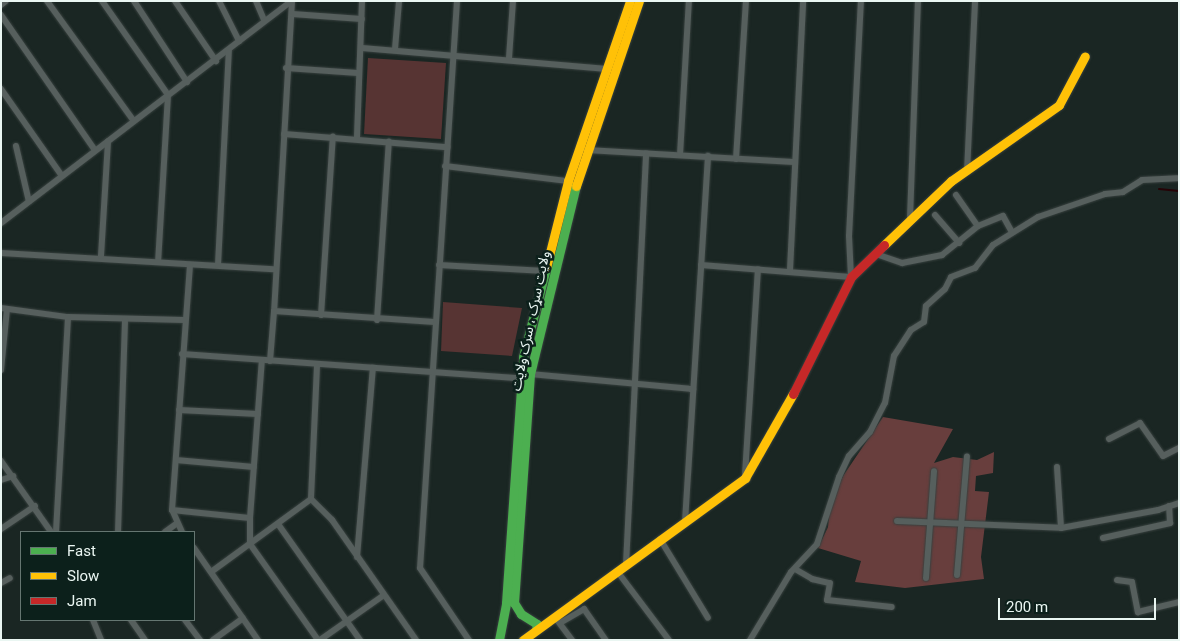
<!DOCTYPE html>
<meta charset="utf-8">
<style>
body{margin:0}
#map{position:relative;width:1180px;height:641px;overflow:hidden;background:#1a2623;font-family:Roboto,"Noto Sans Arabic",sans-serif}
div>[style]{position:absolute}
.green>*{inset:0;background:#573433}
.forest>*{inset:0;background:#683e3d}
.stream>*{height:2px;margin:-1px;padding:0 1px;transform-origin:1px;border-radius:1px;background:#250306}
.roads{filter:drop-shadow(0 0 1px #37403e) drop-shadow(0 0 1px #37403e)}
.street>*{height:6px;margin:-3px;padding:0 3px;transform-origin:3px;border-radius:3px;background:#565f5d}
.fast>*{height:9px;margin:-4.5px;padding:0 4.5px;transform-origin:4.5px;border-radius:4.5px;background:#4caf50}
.slow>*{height:9px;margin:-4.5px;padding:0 4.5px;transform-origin:4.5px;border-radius:4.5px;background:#ffc107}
.jam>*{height:9px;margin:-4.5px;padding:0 4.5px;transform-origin:4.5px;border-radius:4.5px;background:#c62828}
span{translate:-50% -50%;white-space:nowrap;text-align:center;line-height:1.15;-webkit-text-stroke:5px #0c201b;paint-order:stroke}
.street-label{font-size:14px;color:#eaf6f2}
.frame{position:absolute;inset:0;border:2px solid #eaf6f2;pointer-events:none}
.legend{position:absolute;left:20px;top:531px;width:175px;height:90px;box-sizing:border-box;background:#0c201b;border:1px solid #657671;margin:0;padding:6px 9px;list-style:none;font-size:15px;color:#eaf6f2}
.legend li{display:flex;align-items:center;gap:10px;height:25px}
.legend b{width:25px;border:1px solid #657671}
.scale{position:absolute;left:998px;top:598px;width:158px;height:22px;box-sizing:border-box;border:2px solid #eaf6f2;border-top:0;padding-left:6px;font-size:15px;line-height:18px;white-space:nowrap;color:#eaf6f2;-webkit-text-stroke:4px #0c201b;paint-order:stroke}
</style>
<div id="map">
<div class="green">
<i style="clip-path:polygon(368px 58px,446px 63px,441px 139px,364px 134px)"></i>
<i style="clip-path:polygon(443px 302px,522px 308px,512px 356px,441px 351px)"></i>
</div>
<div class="forest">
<i style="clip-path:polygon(883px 417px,953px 429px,934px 463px,953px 457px,977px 460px,994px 452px,993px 473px,976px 476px,975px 491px,989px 492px,981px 557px,984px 579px,905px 588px,855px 582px,861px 561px,818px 548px,828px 527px,830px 505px,843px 476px)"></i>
</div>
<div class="stream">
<i style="left:1159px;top:189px;width:20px;rotate:6deg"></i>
</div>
<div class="roads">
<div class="street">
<i style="left:47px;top:1px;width:148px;rotate:54.1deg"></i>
<i style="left:102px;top:1px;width:115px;rotate:54.9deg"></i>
<i style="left:168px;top:95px;width:166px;rotate:93.4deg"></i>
<i style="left:134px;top:1px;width:97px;rotate:56.8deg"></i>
<i style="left:175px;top:1px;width:73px;rotate:55.7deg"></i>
<i style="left:219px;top:1px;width:45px;rotate:63.4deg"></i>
<i style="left:256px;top:1px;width:21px;rotate:67deg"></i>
<i style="left:292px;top:1px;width:311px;rotate:93.3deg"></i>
<i style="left:274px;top:311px;width:161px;rotate:3.9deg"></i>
<i style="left:457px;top:1px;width:568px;rotate:93.73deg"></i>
<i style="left:420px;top:568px;width:87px;rotate:55.8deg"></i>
<i style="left:1px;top:5px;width:6px;rotate:-39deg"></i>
<i style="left:292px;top:14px;width:70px;rotate:4.1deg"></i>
<i style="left:1px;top:15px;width:165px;rotate:55.2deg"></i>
<i style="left:362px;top:48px;width:246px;rotate:4.9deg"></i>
<i style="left:395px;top:49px;width:48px;rotate:-85.2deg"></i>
<i style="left:509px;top:58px;width:57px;rotate:-86deg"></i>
<i style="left:286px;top:68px;width:72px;rotate:4deg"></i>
<i style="left:1px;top:89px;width:106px;rotate:55deg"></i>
<i style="left:284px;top:134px;width:164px;rotate:4.6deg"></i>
<i style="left:357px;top:137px;width:136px;rotate:-87.9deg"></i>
<i style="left:16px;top:146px;width:57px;rotate:76.9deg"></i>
<i style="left:587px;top:150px;width:207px;rotate:3.3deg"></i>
<i style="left:680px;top:155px;width:154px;rotate:-86.7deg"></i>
<i style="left:736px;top:159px;width:158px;rotate:-86.4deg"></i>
<i style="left:445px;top:166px;width:124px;rotate:7deg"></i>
<i style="left:967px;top:172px;width:171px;rotate:-87.3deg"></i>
<i style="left:956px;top:195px;width:38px;rotate:55deg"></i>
<i style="left:935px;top:215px;width:37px;rotate:49deg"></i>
<i style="left:910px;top:218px;width:217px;rotate:-87.9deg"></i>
<i style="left:1px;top:223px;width:365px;rotate:-37.4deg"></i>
<i style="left:1px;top:253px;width:273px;rotate:3.4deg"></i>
<i style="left:876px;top:254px;width:28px;rotate:19deg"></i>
<i style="left:902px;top:263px;width:41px;rotate:-11.3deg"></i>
<i style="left:942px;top:255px;width:46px;rotate:-38.9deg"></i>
<i style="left:978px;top:226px;width:27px;rotate:-22deg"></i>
<i style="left:1003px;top:216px;width:18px;rotate:61deg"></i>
<i style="left:101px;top:256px;width:115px;rotate:-86.5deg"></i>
<i style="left:218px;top:265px;width:215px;rotate:-87.1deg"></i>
<i style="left:439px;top:265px;width:106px;rotate:3.2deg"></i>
<i style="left:701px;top:265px;width:150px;rotate:4.6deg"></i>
<i style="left:851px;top:277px;width:41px;rotate:-92.8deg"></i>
<i style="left:849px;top:236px;width:235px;rotate:-87.1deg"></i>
<i style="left:790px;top:270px;width:269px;rotate:-87.2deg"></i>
<i style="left:1px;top:308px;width:68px;rotate:7.7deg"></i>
<i style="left:68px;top:317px;width:116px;rotate:1.5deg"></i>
<i style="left:321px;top:315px;width:179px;rotate:-86.2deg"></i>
<i style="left:377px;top:320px;width:179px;rotate:-86.2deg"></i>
<i style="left:182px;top:354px;width:338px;rotate:4.1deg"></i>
<i style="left:270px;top:361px;width:50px;rotate:-85.4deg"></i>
<i style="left:317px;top:366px;width:133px;rotate:92.6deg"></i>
<i style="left:311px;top:499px;width:30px;rotate:45deg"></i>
<i style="left:332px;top:520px;width:146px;rotate:55deg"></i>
<i style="left:1px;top:370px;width:61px;rotate:-84.4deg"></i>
<i style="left:530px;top:374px;width:164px;rotate:5.3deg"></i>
<i style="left:179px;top:410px;width:79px;rotate:2.9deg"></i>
<i style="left:1109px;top:439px;width:35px;rotate:-27deg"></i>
<i style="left:1140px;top:423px;width:40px;rotate:55.1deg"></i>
<i style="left:1163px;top:456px;width:18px;rotate:-27deg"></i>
<i style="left:176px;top:460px;width:78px;rotate:5.1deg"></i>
<i style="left:1px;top:461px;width:87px;rotate:54.8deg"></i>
<i style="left:1057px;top:467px;width:61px;rotate:86.2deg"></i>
<i style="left:745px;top:475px;width:206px;rotate:-86.4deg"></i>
<i style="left:1px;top:480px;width:13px;rotate:-18deg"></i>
<i style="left:172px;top:510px;width:78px;rotate:5.9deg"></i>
<i style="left:250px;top:518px;width:158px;rotate:-85.7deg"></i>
<i style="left:250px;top:518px;width:26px;rotate:90deg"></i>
<i style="left:250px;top:544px;width:118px;rotate:54.7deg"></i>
<i style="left:897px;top:521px;width:164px;rotate:2.4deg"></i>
<i style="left:1061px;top:528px;width:99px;rotate:-10.5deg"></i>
<i style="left:1158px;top:510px;width:22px;rotate:-18deg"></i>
<i style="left:685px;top:522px;width:367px;rotate:-86.4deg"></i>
<i style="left:278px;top:524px;width:142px;rotate:54.7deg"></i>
<i style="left:1px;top:529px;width:41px;rotate:-34.1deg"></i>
<i style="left:56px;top:532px;width:215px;rotate:-86.8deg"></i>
<i style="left:118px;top:532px;width:213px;rotate:-88.1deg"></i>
<i style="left:165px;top:532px;width:14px;rotate:-36deg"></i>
<i style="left:182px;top:532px;width:24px;rotate:-114deg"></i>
<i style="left:172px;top:510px;width:246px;rotate:-85.8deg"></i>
<i style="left:1103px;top:538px;width:69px;rotate:-12.6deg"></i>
<i style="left:1170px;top:523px;width:17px;rotate:-93deg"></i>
<i style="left:660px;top:539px;width:92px;rotate:58.7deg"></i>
<i style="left:194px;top:548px;width:112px;rotate:55.2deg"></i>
<i style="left:357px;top:557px;width:190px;rotate:-85.2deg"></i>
<i style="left:626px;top:565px;width:412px;rotate:-87.2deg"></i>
<i style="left:795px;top:569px;width:20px;rotate:30deg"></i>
<i style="left:812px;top:579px;width:18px;rotate:13deg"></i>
<i style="left:830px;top:583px;width:17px;rotate:100deg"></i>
<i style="left:827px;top:600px;width:65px;rotate:6.1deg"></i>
<i style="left:617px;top:571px;width:86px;rotate:53deg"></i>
<i style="left:211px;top:572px;width:124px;rotate:-36.1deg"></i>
<i style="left:957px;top:575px;width:119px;rotate:-85.2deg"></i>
<i style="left:926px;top:578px;width:107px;rotate:-85.7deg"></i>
<i style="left:1117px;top:580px;width:15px;rotate:8deg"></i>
<i style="left:1132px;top:582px;width:31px;rotate:79deg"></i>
<i style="left:1138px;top:612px;width:42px;rotate:-13.7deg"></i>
<i style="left:1px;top:583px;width:10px;rotate:-29deg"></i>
<i style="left:93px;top:620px;width:22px;rotate:68deg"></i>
<i style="left:131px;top:620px;width:24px;rotate:55deg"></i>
<i style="left:185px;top:620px;width:25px;rotate:53deg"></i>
<i style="left:557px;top:620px;width:25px;rotate:53deg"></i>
<i style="left:560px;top:623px;width:28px;rotate:-30deg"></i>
<i style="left:584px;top:609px;width:38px;rotate:55deg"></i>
<i style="left:213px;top:640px;width:37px;rotate:-36deg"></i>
<i style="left:320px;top:640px;width:78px;rotate:-35.1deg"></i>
<i style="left:750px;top:640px;width:79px;rotate:-58.9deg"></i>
<i style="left:791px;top:572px;width:38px;rotate:-47deg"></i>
<i style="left:817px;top:544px;width:71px;rotate:-71.8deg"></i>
<i style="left:839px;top:477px;width:23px;rotate:-65deg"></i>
<i style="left:849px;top:456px;width:32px;rotate:-49deg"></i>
<i style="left:870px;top:432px;width:33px;rotate:-63deg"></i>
<i style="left:885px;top:403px;width:48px;rotate:-79.2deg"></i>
<i style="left:894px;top:356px;width:31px;rotate:-57deg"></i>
<i style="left:911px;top:330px;width:15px;rotate:-32deg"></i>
<i style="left:924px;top:322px;width:16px;rotate:-83deg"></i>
<i style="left:926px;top:306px;width:25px;rotate:-42deg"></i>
<i style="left:945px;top:289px;width:13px;rotate:-63deg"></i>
<i style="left:951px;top:277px;width:26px;rotate:-21deg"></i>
<i style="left:975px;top:268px;width:29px;rotate:-52deg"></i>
<i style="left:993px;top:245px;width:53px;rotate:-31.9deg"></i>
<i style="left:1038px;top:217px;width:71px;rotate:-18.9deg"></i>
<i style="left:1105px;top:194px;width:18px;rotate:-6deg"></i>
<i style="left:1123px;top:192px;width:22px;rotate:-32deg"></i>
<i style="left:1142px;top:180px;width:35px;rotate:-3deg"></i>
</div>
<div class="fast">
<i style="left:536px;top:630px;width:6px;rotate:-81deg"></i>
<i style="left:537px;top:624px;width:19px;rotate:-148deg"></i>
<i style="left:521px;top:614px;width:13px;rotate:-122deg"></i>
<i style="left:514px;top:603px;width:230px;rotate:-86deg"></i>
<i style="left:530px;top:374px;width:194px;rotate:-76.3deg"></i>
<i style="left:499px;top:640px;width:38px;rotate:-79deg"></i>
<i style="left:506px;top:603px;width:247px;rotate:-86deg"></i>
<i style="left:523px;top:357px;width:92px;rotate:-75.5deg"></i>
</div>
<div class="slow">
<i style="left:576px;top:186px;width:195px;rotate:-71.2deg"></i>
<i style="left:884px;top:245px;width:93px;rotate:-43.7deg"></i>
<i style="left:951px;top:181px;width:132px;rotate:-35.1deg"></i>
<i style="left:1059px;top:105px;width:55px;rotate:-62deg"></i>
<i style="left:546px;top:268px;width:90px;rotate:-75.8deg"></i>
<i style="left:568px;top:181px;width:190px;rotate:-71deg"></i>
<i style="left:523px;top:640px;width:275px;rotate:-36.1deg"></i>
<i style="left:745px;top:478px;width:97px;rotate:-60.3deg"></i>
</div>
<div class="jam">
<i style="left:793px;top:394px;width:131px;rotate:-63.6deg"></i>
<i style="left:851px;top:277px;width:46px;rotate:-44.1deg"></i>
</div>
</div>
<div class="street-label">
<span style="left:530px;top:321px;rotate:-78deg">ولایت سړک ، سرک ولایت</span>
</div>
<div class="frame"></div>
<ul class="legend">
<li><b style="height:6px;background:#4caf50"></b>Fast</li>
<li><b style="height:6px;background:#ffc107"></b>Slow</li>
<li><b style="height:6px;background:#c62828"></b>Jam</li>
</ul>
<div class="scale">200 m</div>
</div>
